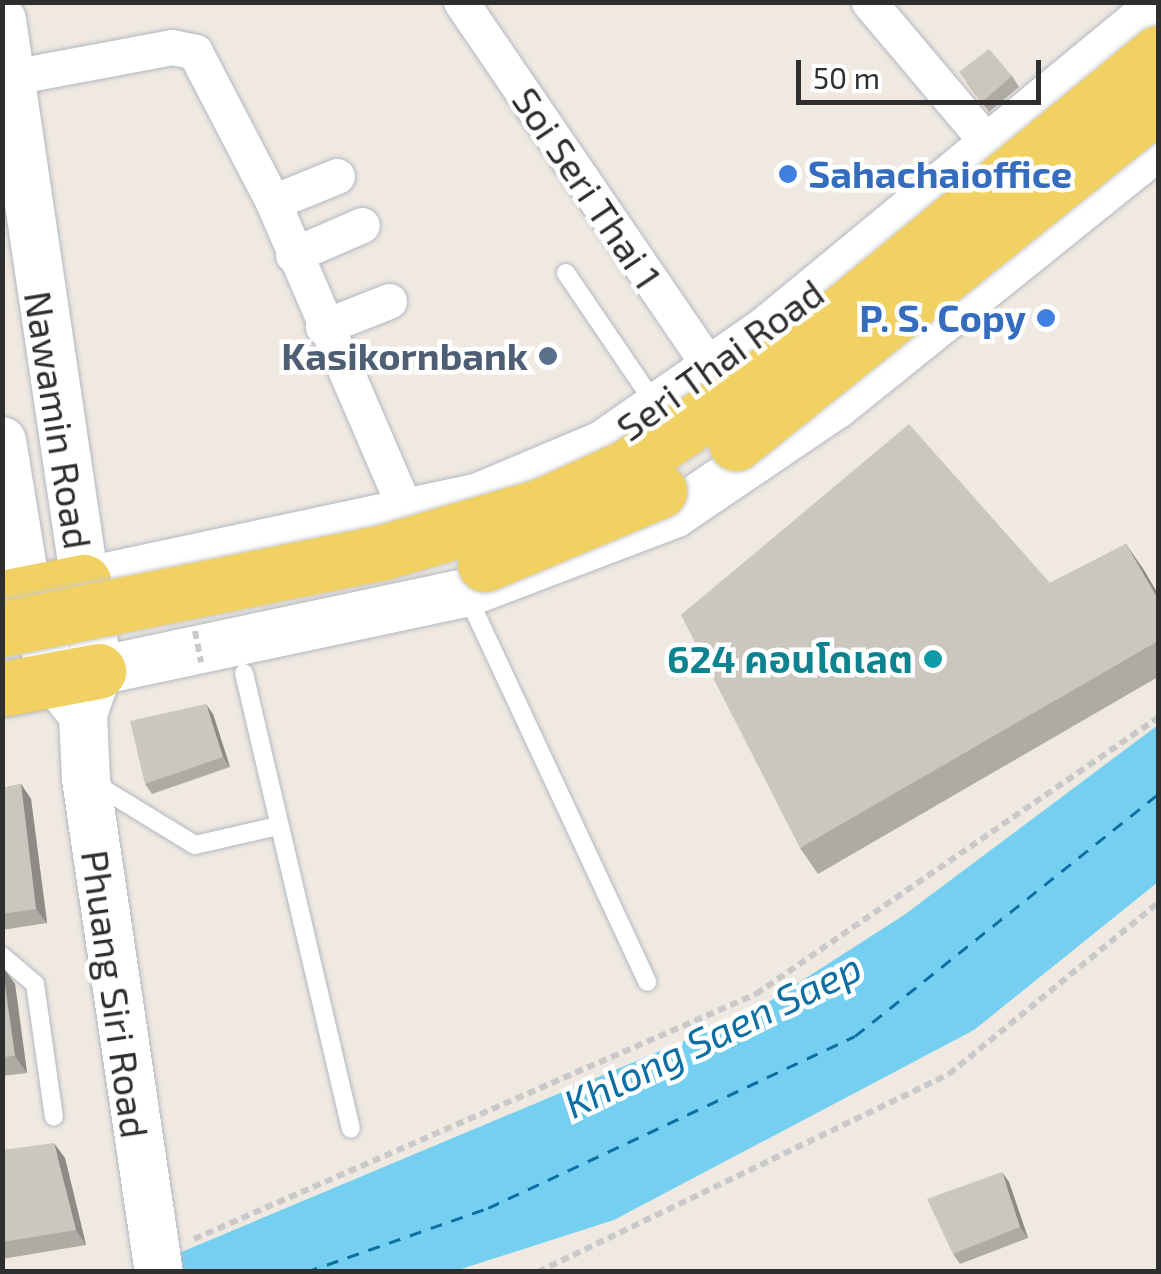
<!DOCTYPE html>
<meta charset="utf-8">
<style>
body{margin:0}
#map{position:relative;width:1161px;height:1274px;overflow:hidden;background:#efe9e1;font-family:"Exo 2","Noto Sans Thai",sans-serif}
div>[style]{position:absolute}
.water>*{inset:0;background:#75cff0}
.ferry>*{height:2.5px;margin-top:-1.25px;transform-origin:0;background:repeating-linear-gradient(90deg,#0d6fa3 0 12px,transparent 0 22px)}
.path>*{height:6px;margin-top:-3px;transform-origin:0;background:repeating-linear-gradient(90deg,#c9c9c9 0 8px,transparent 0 13px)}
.roads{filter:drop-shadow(0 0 2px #b4b7c1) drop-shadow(0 0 2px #b4b7c1)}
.lane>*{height:18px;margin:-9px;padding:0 9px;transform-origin:9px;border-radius:9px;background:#fff}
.street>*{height:35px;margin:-17.5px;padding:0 17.5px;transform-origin:17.5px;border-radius:17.5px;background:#fff}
.secondary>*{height:48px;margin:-24px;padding:0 24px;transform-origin:24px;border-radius:24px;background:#fff}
.primary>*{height:55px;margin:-27.5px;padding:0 27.5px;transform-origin:27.5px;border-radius:27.5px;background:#f2d163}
.path-bridge>*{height:6px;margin-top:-3px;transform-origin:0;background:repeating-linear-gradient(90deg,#c9c9c9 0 8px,transparent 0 13px)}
.bridges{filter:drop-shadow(0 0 2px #c9c9c9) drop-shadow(0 0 2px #c9c9c9)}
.primary-bridge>*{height:55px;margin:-27.5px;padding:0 27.5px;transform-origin:27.5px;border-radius:27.5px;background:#f2d163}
.wall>*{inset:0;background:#afaba4}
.shaded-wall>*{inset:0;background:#8e8b86}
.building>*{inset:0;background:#cbc7bf}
.dots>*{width:28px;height:28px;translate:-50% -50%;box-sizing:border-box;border:5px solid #fff;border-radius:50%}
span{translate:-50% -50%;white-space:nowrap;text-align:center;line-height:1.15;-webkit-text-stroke:9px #fff;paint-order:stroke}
.shop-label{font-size:38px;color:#366cbe;font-weight:700}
.left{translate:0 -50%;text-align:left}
.right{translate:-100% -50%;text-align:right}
.street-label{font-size:38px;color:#2e2e2e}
.service-label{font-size:38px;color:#4e5e75;font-weight:700}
.culture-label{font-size:38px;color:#0d838f;font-weight:700}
.water-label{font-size:40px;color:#0d6fa3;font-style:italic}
.frame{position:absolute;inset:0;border:5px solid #2e2e2e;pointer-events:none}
.scale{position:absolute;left:796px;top:60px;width:245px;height:45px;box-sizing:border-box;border:5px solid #2e2e2e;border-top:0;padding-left:12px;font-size:30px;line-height:35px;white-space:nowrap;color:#2e2e2e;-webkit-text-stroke:8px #fff;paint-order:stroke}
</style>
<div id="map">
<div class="water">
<i style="clip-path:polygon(1158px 725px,1158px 882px,974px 1030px,614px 1220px,455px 1271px,134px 1272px,753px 1012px,904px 915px)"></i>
</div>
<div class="ferry">
<i style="left:306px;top:1272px;width:193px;rotate:-19.4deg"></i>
<i style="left:488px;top:1208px;width:405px;rotate:-25.1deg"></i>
<i style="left:855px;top:1036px;width:388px;rotate:-38.6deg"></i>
</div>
<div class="path">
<i style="left:194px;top:1239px;width:613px;rotate:-23.55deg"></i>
<i style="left:756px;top:994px;width:488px;rotate:-34.5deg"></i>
<i style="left:538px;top:1272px;width:456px;rotate:-25.7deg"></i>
<i style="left:949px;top:1074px;width:270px;rotate:-39.3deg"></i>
</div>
<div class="roads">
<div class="lane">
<i style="left:566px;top:273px;width:162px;rotate:55.8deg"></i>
<i style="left:466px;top:593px;width:429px;rotate:65deg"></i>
<i style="left:244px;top:673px;width:468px;rotate:76.8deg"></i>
<i style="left:95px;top:784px;width:117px;rotate:31.4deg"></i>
<i style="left:195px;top:845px;width:85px;rotate:-12.9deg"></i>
<i style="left:2px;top:956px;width:43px;rotate:40.3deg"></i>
<i style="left:35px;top:984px;width:134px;rotate:81.9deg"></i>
</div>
<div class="street">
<i style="left:461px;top:2px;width:449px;rotate:55.7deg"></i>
<i style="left:869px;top:2px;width:189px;rotate:49.9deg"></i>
<i style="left:12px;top:77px;width:163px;rotate:-10.6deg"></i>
<i style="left:172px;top:47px;width:24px;rotate:12deg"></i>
<i style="left:195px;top:52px;width:169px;rotate:62.5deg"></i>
<i style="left:273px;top:202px;width:341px;rotate:66.7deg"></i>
<i style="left:273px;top:202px;width:69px;rotate:-22.1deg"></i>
<i style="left:293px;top:255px;width:75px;rotate:-23.5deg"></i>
<i style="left:323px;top:327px;width:71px;rotate:-21.5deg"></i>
</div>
<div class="secondary">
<i style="left:2px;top:20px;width:658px;rotate:81.61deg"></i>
<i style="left:98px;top:671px;width:46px;rotate:109.2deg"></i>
<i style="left:83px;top:714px;width:65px;rotate:87.4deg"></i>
<i style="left:86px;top:779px;width:498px;rotate:81.6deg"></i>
<i style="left:2px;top:441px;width:155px;rotate:80.7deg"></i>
<i style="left:27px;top:594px;width:89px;rotate:71.8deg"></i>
<i style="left:55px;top:679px;width:37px;rotate:52deg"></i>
<i style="left:83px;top:582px;width:405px;rotate:-12.1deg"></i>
<i style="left:479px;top:497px;width:134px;rotate:-22.8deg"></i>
<i style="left:603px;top:445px;width:203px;rotate:-34.9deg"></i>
<i style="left:769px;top:329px;width:504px;rotate:-39.53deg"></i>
<i style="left:98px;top:671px;width:376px;rotate:-12deg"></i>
<i style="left:466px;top:593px;width:222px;rotate:-20.8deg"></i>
<i style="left:674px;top:514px;width:194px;rotate:-34.1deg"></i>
<i style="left:835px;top:405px;width:415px;rotate:-38.8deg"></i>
</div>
<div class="primary">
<i style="left:2px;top:598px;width:83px;rotate:-11.2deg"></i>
<i style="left:2px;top:689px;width:98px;rotate:-10.6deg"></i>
</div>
</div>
<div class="path-bridge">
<i style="left:195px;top:631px;width:32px;rotate:79deg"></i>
</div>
<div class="bridges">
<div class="primary-bridge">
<i style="left:736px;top:443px;width:541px;rotate:-38.78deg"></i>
<i style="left:485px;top:564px;width:189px;rotate:-22.8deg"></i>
<i style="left:2px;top:629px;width:386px;rotate:-11.4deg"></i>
<i style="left:380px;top:553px;width:168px;rotate:-16.3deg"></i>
<i style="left:541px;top:506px;width:92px;rotate:-24.3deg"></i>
<i style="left:625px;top:468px;width:177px;rotate:-33.7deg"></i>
<i style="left:772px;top:370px;width:499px;rotate:-39.4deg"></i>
</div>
</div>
<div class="wall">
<i style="clip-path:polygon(1012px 76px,1019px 87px,989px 112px,966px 82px)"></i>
<i style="clip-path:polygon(1126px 544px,1158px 594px,1158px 677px,818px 874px,800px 848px,1050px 583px)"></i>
<i style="clip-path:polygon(213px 714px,230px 767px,152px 794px,145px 784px)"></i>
<i style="clip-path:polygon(21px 784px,31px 799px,47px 923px,2px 930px,2px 788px)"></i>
<i style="clip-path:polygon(2px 967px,15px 984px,27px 1073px,2px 1076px)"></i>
<i style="clip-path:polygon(2px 1150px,65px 1158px,86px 1245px,2px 1259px)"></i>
<i style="clip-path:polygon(1009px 1182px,1028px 1238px,960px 1264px,953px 1254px)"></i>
</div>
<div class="shaded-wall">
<i style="clip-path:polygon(1126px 544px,1144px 570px,1158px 594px,1158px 599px)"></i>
<i style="clip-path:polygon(206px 704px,213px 714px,230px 767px,223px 757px)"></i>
<i style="clip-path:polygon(21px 784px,31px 799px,47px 923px,36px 909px)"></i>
<i style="clip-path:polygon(3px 967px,15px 984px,27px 1073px,15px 1056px)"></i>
<i style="clip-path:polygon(54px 1143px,65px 1158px,86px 1245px,76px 1230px)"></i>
<i style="clip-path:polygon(1002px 1172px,1009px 1182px,1028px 1238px,1020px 1227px)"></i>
</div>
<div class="building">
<i style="clip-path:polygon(989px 49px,1012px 76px,982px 102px,959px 72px)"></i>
<i style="clip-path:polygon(909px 424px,1050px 583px,1126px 544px,1158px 599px,1158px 641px,800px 848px,681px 615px)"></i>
<i style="clip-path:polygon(206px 704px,223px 757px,145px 784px,130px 721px)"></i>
<i style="clip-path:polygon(21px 784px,36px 909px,2px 914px,2px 788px)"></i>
<i style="clip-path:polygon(2px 967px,15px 1056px,2px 1057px)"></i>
<i style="clip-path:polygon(54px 1143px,76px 1230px,2px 1242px,2px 1150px)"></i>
<i style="clip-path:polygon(1002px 1172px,1020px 1227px,953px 1254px,927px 1199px)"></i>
</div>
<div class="dots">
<i style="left:788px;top:174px;background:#3f7fe0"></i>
<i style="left:1046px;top:318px;background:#3f7fe0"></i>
<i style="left:548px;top:356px;background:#5c6f8a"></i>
<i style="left:933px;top:659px;background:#0f9aa8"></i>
</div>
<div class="shop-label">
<span class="left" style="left:808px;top:174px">Sahachaioffice</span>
<span class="right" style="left:1026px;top:318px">P. S. Copy</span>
</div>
<div class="street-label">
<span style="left:587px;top:188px;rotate:56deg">Soi Seri Thai 1</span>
<span style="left:720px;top:360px;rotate:-36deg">Seri Thai Road</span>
<span style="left:58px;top:420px;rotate:81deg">Nawamin Road</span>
<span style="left:115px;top:994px;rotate:82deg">Phuang Siri Road</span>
</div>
<div class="service-label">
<span class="right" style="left:528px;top:356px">Kasikornbank</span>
</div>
<div class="culture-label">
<span class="right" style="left:913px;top:659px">624 คอนโดเลต</span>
</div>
<div class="water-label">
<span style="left:712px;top:1034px;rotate:-26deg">Khlong Saen Saep</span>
</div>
<div class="frame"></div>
<div class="scale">50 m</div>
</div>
